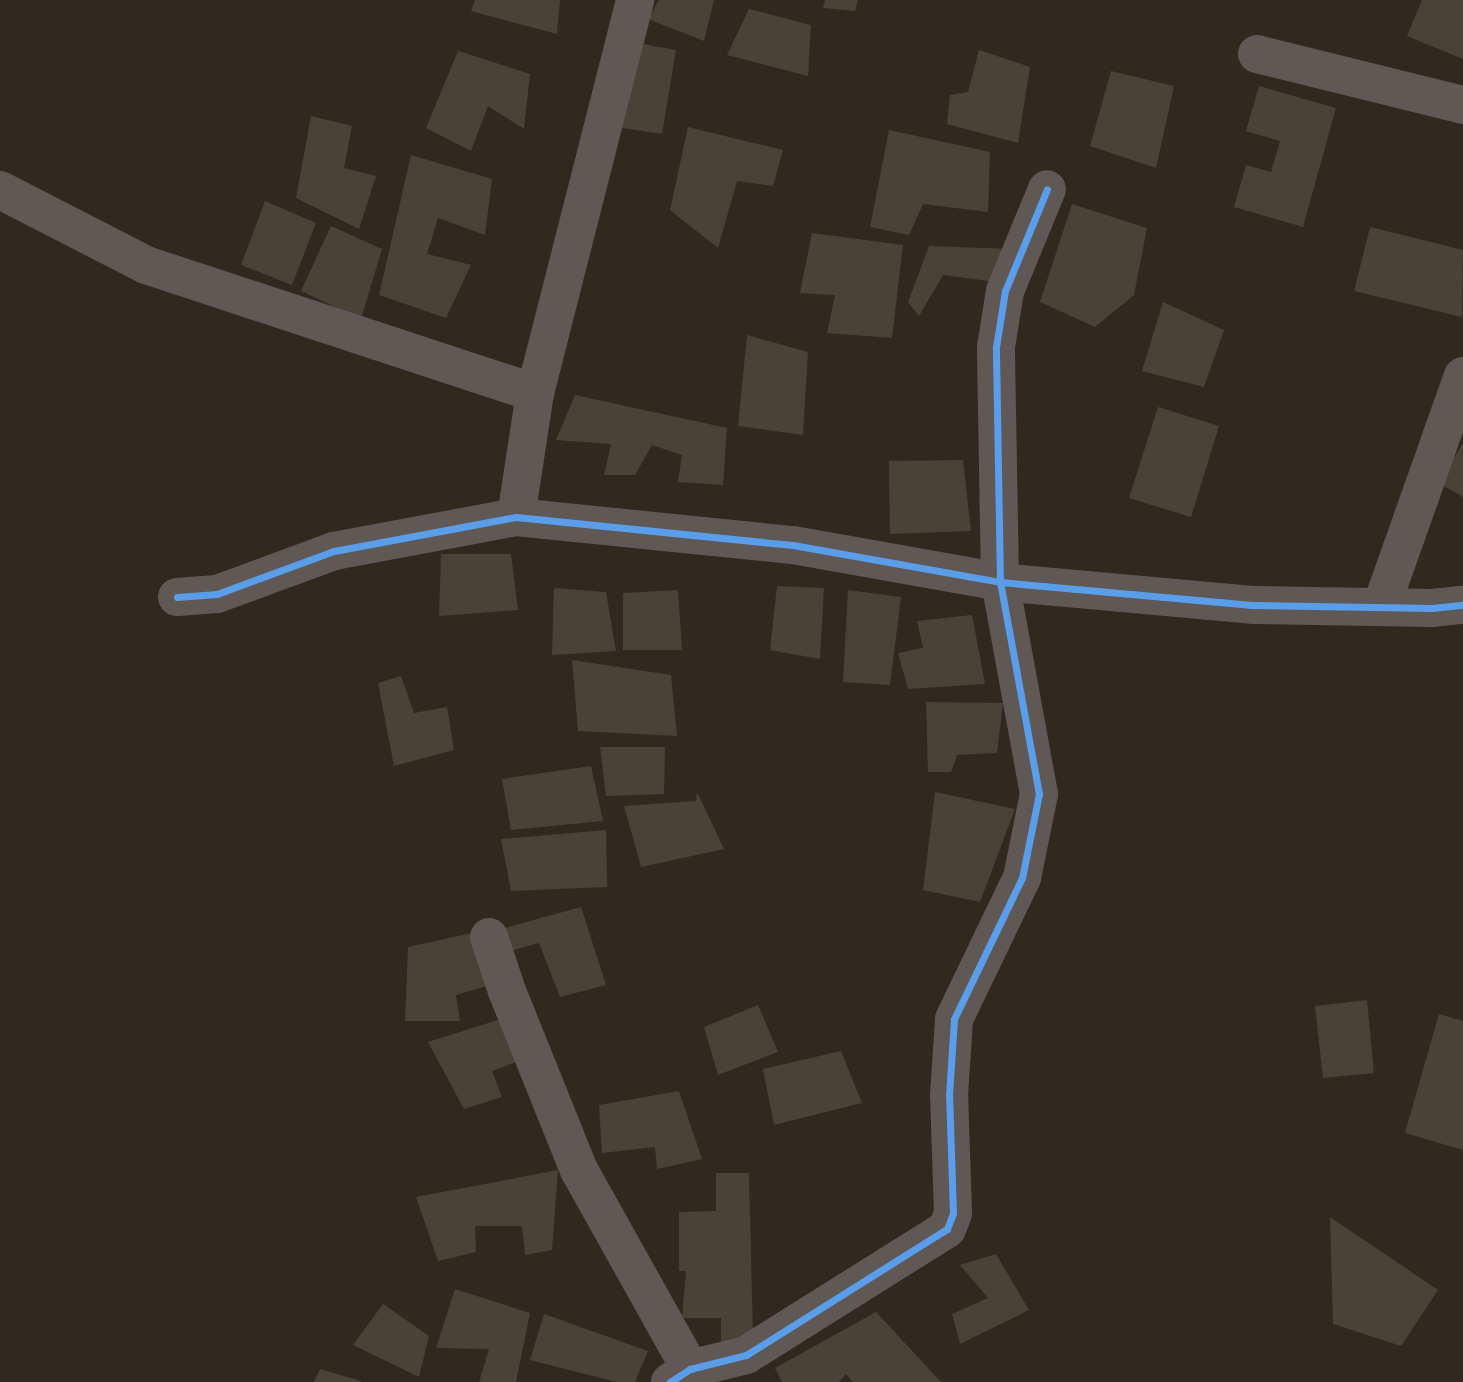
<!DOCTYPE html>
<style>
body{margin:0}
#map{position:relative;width:1463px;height:1382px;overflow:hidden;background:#2f2a1f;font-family:Raleway,sans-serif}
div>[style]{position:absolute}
.building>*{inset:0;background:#484337}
.street>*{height:38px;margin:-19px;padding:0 19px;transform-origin:19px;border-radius:19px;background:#5f5855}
.cycleway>*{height:7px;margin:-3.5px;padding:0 3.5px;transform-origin:3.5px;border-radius:3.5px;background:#5a9eea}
span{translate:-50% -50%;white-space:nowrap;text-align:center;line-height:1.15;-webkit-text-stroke:5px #362e18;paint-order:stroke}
</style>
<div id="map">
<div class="building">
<i style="clip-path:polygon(475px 0,560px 0,557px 34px,471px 11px)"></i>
<i style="clip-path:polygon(659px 0,714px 0,704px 41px,648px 19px)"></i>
<i style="clip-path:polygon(825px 0,858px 0,855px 11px,823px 8px)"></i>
<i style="clip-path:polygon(1422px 0,1463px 0,1463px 59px,1407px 36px)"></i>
<i style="clip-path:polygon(749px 9px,811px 25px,808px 76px,727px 55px)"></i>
<i style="clip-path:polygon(637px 43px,676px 50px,662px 134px,616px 127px)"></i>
<i style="clip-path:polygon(979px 50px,1030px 67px,1018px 143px,947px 124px,950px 95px,968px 92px)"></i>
<i style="clip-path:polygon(458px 51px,530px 74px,524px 129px,488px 106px,471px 151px,426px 128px)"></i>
<i style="clip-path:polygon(1111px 71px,1174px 86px,1156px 168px,1090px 146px)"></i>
<i style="clip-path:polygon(1259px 86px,1336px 108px,1303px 227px,1234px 207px,1246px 165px,1271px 172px,1280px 141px,1246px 131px)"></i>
<i style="clip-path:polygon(311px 116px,352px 126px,344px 168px,376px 176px,359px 229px,296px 198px)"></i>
<i style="clip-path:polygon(688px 127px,783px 150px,773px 186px,737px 181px,718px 248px,670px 210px)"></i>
<i style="clip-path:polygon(889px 130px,990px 152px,988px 212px,923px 204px,909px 235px,870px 227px)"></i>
<i style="clip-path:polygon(411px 155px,492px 179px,485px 235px,438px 218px,427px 254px,471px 265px,446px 318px,379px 295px)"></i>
<i style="clip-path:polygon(265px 201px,316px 223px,292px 285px,241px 265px)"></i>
<i style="clip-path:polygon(1072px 204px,1147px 228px,1134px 295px,1095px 327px,1040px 302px)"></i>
<i style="clip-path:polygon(331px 226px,382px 249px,361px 319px,301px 291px)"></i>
<i style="clip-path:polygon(1370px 227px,1463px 250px,1462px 317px,1354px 291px)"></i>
<i style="clip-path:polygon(812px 233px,903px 245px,892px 338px,827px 333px,835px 295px,800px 293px)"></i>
<i style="clip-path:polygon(929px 246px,1013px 249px,996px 282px,943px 275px,919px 316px,908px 302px)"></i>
<i style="clip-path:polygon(1163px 302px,1224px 330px,1204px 387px,1142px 371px)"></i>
<i style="clip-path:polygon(747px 335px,808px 352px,803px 435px,738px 426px)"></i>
<i style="clip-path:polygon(575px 395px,727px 428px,723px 485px,678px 482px,682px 455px,652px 445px,635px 475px,604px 475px,611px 444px,556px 440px)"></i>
<i style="clip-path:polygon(1158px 407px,1219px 426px,1191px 517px,1129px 498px)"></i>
<i style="clip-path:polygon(1463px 443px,1463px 497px,1439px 483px)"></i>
<i style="clip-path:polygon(963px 460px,971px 531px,890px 534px,889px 461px)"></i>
<i style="clip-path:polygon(441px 554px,511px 554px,518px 610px,439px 616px)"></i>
<i style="clip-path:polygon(777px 586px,824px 588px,820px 659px,770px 650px)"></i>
<i style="clip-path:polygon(554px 588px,606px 592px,616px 651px,552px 655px)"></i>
<i style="clip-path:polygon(678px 590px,682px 650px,623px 650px,623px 593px)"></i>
<i style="clip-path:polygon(848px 590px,901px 597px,890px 685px,843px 682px)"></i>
<i style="clip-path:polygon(972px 615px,985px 684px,908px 689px,898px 653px,923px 648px,917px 621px)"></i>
<i style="clip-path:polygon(572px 660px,671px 675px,677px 736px,578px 731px)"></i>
<i style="clip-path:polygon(401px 676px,414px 713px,447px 707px,454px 750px,394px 766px,378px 683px)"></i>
<i style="clip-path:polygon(926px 702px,1003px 703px,997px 753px,957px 755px,951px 772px,928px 772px)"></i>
<i style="clip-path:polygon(600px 747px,665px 747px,664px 794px,606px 796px)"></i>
<i style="clip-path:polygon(591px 766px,603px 821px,511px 830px,502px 779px)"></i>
<i style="clip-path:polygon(697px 792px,724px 849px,641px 867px,624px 806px,696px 801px)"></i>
<i style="clip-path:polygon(935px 792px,1015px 809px,980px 902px,923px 890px)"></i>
<i style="clip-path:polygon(606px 830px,607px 887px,511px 891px,501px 839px)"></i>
<i style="clip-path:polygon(581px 907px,606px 985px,560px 997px,539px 943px,510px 951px,501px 929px)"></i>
<i style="clip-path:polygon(472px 933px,490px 985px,456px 995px,460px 1021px,405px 1021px,408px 947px)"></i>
<i style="clip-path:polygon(1367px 1000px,1374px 1073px,1323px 1078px,1315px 1006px)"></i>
<i style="clip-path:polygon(758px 1005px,778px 1052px,718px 1075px,704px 1027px)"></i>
<i style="clip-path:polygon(1439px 1014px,1463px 1021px,1463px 1150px,1405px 1133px)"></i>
<i style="clip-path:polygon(501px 1019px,524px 1059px,492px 1071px,502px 1097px,464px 1109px,428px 1042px)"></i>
<i style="clip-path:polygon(841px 1051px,862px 1103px,774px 1125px,763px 1069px)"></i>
<i style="clip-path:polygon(679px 1091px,702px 1159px,657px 1169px,655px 1147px,602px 1153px,599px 1105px)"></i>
<i style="clip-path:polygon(558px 1170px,552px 1250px,525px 1255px,522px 1226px,475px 1226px,476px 1252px,438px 1261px,416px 1197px)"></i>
<i style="clip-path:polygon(716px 1173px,749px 1173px,753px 1338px,721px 1343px,721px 1318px,682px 1318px,686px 1271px,679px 1271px,679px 1212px,716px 1211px)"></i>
<i style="clip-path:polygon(1330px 1217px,1438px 1290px,1401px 1346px,1333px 1324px)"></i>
<i style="clip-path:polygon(996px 1254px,1029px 1310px,960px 1344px,952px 1314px,988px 1298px,960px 1265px)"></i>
<i style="clip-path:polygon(455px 1289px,530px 1313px,516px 1382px,479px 1382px,489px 1349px,436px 1348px)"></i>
<i style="clip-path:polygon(383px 1304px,429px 1336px,419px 1377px,353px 1345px)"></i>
<i style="clip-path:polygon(876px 1312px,941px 1382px,853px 1382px,846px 1374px,839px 1382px,782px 1382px,775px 1368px)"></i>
<i style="clip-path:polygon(544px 1314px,648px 1351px,635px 1382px,617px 1382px,530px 1360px)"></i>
<i style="clip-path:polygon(320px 1369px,361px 1381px,361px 1382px,314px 1382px)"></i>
</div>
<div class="street">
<i style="left:1257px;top:54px;width:212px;rotate:13.9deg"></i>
<i style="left:0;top:190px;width:164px;rotate:27.2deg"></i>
<i style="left:146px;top:265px;width:410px;rotate:18.2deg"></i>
<i style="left:516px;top:517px;width:125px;rotate:-81.3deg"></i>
<i style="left:535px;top:393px;width:406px;rotate:-75.7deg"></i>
<i style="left:177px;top:597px;width:40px;rotate:-4.3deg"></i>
<i style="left:217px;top:594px;width:125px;rotate:-20.2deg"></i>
<i style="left:334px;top:551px;width:185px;rotate:-10.6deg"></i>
<i style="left:516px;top:517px;width:278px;rotate:5.8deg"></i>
<i style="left:793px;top:545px;width:210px;rotate:10.1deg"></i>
<i style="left:1000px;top:582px;width:256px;rotate:5.2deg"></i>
<i style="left:1255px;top:605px;width:177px;rotate:1deg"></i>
<i style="left:1432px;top:608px;width:31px;rotate:-6deg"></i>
<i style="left:1381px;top:607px;width:245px;rotate:-70.5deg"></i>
<i style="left:489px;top:937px;width:57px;rotate:71.6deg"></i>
<i style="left:507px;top:991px;width:193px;rotate:68.1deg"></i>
<i style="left:579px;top:1170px;width:228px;rotate:60.8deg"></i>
<i style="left:670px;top:1382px;width:24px;rotate:-33deg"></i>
<i style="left:690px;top:1369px;width:58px;rotate:-14deg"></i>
<i style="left:746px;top:1355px;width:237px;rotate:-32.1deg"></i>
<i style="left:947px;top:1229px;width:17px;rotate:-69deg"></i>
<i style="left:953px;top:1213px;width:118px;rotate:-91.9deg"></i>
<i style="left:949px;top:1095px;width:76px;rotate:-86.2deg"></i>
<i style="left:954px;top:1019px;width:157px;rotate:-64.3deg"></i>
<i style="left:1022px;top:878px;width:86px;rotate:-78.6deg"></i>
<i style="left:1039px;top:794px;width:216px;rotate:-100.4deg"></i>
<i style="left:1000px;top:582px;width:235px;rotate:-91deg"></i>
<i style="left:996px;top:347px;width:57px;rotate:-80.9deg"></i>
<i style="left:1005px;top:291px;width:110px;rotate:-67.6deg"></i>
</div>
<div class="cycleway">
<i style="left:177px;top:597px;width:40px;rotate:-4.3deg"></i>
<i style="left:217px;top:594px;width:125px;rotate:-20.2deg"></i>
<i style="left:334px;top:551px;width:185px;rotate:-10.6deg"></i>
<i style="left:516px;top:517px;width:278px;rotate:5.8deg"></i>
<i style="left:793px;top:545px;width:210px;rotate:10.1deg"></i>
<i style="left:1000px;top:582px;width:256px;rotate:5.2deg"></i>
<i style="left:1255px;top:605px;width:177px;rotate:1deg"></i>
<i style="left:1432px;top:608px;width:31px;rotate:-6deg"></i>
<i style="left:670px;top:1382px;width:24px;rotate:-33deg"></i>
<i style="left:690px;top:1369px;width:58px;rotate:-14deg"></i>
<i style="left:746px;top:1355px;width:237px;rotate:-32.1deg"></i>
<i style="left:947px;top:1229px;width:17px;rotate:-69deg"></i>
<i style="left:953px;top:1213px;width:118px;rotate:-91.9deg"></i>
<i style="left:949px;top:1095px;width:76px;rotate:-86.2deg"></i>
<i style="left:954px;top:1019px;width:157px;rotate:-64.3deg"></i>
<i style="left:1022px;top:878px;width:86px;rotate:-78.6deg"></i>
<i style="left:1039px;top:794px;width:216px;rotate:-100.4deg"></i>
<i style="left:1000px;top:582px;width:235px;rotate:-91deg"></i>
<i style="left:996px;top:347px;width:57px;rotate:-80.9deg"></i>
<i style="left:1005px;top:291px;width:110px;rotate:-67.6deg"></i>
</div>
</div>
